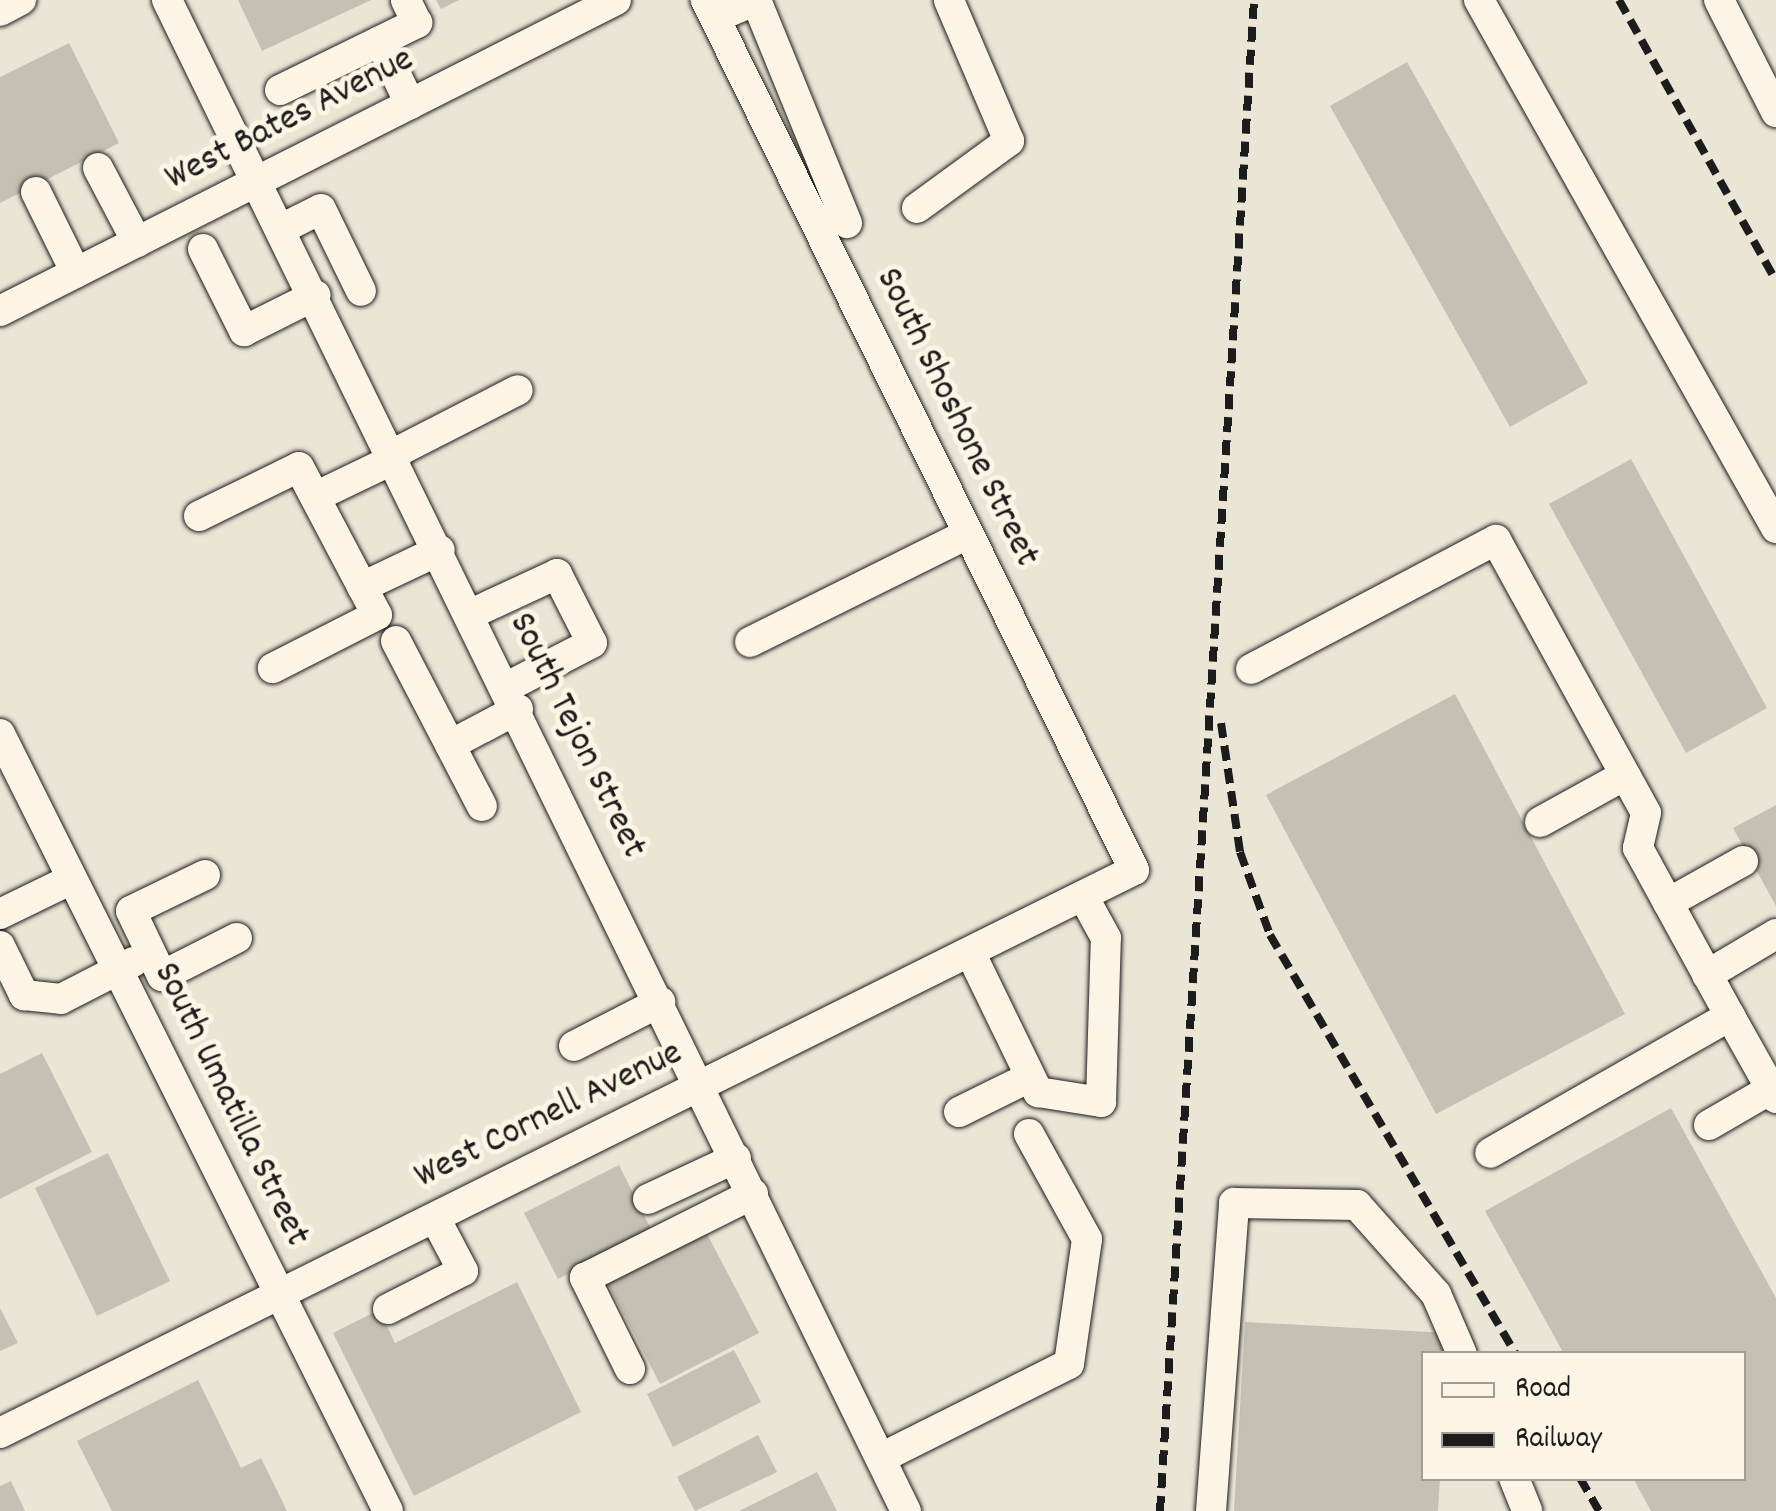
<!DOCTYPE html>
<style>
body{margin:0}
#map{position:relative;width:1776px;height:1511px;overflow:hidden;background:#fcf5e5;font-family:Dekko,sans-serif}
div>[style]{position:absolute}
.built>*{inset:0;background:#ebe5d6}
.building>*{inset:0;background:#c4c0b3}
.roads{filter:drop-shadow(0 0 2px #1c1c1c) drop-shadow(0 0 2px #1c1c1c)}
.minor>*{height:30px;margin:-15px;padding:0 15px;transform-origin:15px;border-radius:15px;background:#fcf5e5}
.rail>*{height:8px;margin-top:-4px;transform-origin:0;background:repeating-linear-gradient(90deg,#1c1c1c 0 15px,transparent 0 23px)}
span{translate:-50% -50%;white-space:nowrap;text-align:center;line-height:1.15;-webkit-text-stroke:10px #fcf5e5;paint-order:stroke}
.street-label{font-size:38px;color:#1c1c1c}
.legend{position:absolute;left:1421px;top:1351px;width:325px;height:130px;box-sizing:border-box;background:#fcf5e5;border:2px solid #a29e95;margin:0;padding:12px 18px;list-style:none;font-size:30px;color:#1c1c1c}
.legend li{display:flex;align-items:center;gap:20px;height:50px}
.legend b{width:50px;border:2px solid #a29e95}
</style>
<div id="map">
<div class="built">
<i style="clip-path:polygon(evenodd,0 0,1776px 0,1776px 1511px,0 1511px,0 0,1424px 1354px,1744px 1354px,1744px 1478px,1424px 1478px,1424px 1354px)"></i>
</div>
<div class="building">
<i style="clip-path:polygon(238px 0,371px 0,262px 51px)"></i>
<i style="clip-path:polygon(436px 0,459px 0,441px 9px)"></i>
<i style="clip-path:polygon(69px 43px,119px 143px,0 203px,0 77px)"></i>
<i style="clip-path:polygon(1407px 62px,1588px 383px,1510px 427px,1330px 106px)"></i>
<i style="clip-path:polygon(1631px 459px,1767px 708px,1686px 753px,1549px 504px)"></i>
<i style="clip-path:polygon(1455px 694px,1625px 1014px,1436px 1114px,1266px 795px)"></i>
<i style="clip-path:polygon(1776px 805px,1776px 906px,1733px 828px)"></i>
<i style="clip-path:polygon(42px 1053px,92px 1152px,0 1199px,0 1074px)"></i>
<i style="clip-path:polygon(1671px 1108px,1776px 1298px,1776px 1511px,1651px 1511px,1633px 1478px,1744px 1478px,1744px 1354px,1564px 1354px,1485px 1211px)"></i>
<i style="clip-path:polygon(108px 1153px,170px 1281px,97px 1316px,35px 1188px)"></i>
<i style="clip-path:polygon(619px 1165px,652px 1231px,558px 1279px,524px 1213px)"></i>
<i style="clip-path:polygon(706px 1232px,759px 1333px,660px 1384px,608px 1284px)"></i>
<i style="clip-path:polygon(517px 1282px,581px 1412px,414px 1496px,333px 1333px,379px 1310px,395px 1343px)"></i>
<i style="clip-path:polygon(0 1308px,18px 1343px,0 1351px)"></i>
<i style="clip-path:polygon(1245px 1322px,1448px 1333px,1447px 1354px,1424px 1354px,1424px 1478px,1440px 1478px,1438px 1511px,1234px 1511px)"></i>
<i style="clip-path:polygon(734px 1350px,761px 1402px,673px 1447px,647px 1394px)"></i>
<i style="clip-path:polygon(198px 1380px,241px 1468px,261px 1458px,287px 1511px,112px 1511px,77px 1441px)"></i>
<i style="clip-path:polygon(758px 1435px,777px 1472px,695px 1511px,677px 1477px)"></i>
<i style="clip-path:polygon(817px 1472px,837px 1511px,739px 1511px)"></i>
<i style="clip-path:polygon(11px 1481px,25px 1511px,0 1511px,0 1486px)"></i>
</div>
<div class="roads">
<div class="minor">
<i style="left:167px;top:0;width:1682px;rotate:63.94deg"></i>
<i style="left:1479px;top:0;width:606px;rotate:60.64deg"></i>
<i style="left:1719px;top:0;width:126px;rotate:63deg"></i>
<i style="left:0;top:11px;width:24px;rotate:-28deg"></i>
<i style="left:715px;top:18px;width:45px;rotate:-23.7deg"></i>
<i style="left:756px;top:0;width:241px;rotate:67.8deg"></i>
<i style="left:380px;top:41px;width:70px;rotate:64.5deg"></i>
<i style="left:280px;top:90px;width:153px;rotate:-26.1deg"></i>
<i style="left:417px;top:23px;width:25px;rotate:-116deg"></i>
<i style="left:98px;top:168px;width:84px;rotate:62.2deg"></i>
<i style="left:36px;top:192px;width:90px;rotate:63.7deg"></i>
<i style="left:917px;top:208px;width:114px;rotate:-36.1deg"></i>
<i style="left:1009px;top:141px;width:153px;rotate:-113.1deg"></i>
<i style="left:283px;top:228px;width:42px;rotate:-26.6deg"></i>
<i style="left:321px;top:209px;width:91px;rotate:64deg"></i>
<i style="left:203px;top:249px;width:92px;rotate:63.4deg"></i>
<i style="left:244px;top:331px;width:80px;rotate:-26.6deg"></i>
<i style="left:0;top:311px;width:690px;rotate:-26.79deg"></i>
<i style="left:393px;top:454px;width:140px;rotate:-27.1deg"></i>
<i style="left:315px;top:497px;width:90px;rotate:-25.7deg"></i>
<i style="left:199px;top:516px;width:111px;rotate:-26.1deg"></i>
<i style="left:299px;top:467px;width:167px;rotate:62.2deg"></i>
<i style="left:377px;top:615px;width:117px;rotate:153deg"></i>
<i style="left:362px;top:587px;width:86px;rotate:-25.4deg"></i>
<i style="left:471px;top:614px;width:95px;rotate:-24.9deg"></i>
<i style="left:557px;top:574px;width:77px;rotate:63.1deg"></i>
<i style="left:592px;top:643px;width:96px;rotate:152.6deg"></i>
<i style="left:396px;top:641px;width:186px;rotate:62.5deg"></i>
<i style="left:750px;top:642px;width:243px;rotate:-26.4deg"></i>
<i style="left:1251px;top:669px;width:277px;rotate:-27.8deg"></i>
<i style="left:1496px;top:540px;width:311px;rotate:61.2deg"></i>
<i style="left:1646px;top:813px;width:36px;rotate:103deg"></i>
<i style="left:1638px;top:848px;width:192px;rotate:61.3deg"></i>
<i style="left:1730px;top:1016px;width:276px;rotate:150.3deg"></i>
<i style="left:0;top:734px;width:868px;rotate:63.46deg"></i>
<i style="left:450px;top:745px;width:77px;rotate:-27.9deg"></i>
<i style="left:1540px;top:822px;width:97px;rotate:-28.9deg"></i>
<i style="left:205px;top:875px;width:82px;rotate:154.1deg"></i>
<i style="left:131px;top:911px;width:72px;rotate:64.5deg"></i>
<i style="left:162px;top:976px;width:84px;rotate:-26.9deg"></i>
<i style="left:1668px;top:903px;width:86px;rotate:-29.2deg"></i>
<i style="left:0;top:914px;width:80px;rotate:-25.9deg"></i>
<i style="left:0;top:946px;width:55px;rotate:63.9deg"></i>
<i style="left:24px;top:995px;width:37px;rotate:6deg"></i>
<i style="left:61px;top:999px;width:81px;rotate:-27.2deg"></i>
<i style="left:970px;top:952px;width:156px;rotate:64.1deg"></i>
<i style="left:1038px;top:1092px;width:64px;rotate:9deg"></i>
<i style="left:1101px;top:1102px;width:164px;rotate:-88.3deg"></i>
<i style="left:1106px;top:938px;width:48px;rotate:-118.7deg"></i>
<i style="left:1707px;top:975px;width:80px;rotate:-30.7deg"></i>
<i style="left:1730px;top:1016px;width:94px;rotate:60.7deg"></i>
<i style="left:574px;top:1046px;width:97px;rotate:-27.1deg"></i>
<i style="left:959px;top:1112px;width:79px;rotate:-26.2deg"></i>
<i style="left:1709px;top:1125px;width:72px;rotate:-30.1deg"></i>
<i style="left:648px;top:1199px;width:97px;rotate:-25deg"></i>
<i style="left:388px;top:1309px;width:84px;rotate:-26.9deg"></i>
<i style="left:463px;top:1271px;width:60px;rotate:-117.8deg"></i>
<i style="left:630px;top:1369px;width:102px;rotate:-116.3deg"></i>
<i style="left:585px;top:1278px;width:188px;rotate:-26.6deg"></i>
<i style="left:0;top:1433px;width:1266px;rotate:-26.4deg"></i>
<i style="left:1134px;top:870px;width:970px;rotate:-116.2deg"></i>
<i style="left:881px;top:1458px;width:210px;rotate:-26.6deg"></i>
<i style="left:1069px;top:1364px;width:126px;rotate:-81.8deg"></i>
<i style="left:1087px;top:1239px;width:120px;rotate:-118.9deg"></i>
<i style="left:1514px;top:1478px;width:35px;rotate:68deg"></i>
<i style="left:1211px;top:1511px;width:309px;rotate:-85.7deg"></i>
<i style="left:1234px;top:1203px;width:123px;rotate:0.9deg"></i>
<i style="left:1357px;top:1205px;width:119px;rotate:48.4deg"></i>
<i style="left:1436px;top:1294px;width:65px;rotate:66.6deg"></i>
</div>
</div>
<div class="rail">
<i style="left:1619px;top:0;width:322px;rotate:60.8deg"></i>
<i style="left:1221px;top:723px;width:130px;rotate:81.6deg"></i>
<i style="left:1240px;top:852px;width:88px;rotate:70.1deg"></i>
<i style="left:1270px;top:935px;width:486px;rotate:59.6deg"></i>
<i style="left:1580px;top:1478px;width:38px;rotate:60deg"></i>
<i style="left:1160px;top:1511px;width:1514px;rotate:-86.44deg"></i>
</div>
<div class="street-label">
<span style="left:290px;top:120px;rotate:-27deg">West Bates Avenue</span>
<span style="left:956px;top:418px;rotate:64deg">South Shoshone Street</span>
<span style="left:576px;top:736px;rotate:64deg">South Tejon Street</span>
<span style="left:230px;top:1105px;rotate:64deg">South Umatilla Street</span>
<span style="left:549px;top:1116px;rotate:-26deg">West Cornell Avenue</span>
</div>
<ul class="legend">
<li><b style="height:12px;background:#fcf5e5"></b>Road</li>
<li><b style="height:12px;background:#1c1c1c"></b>Railway</li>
</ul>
</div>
